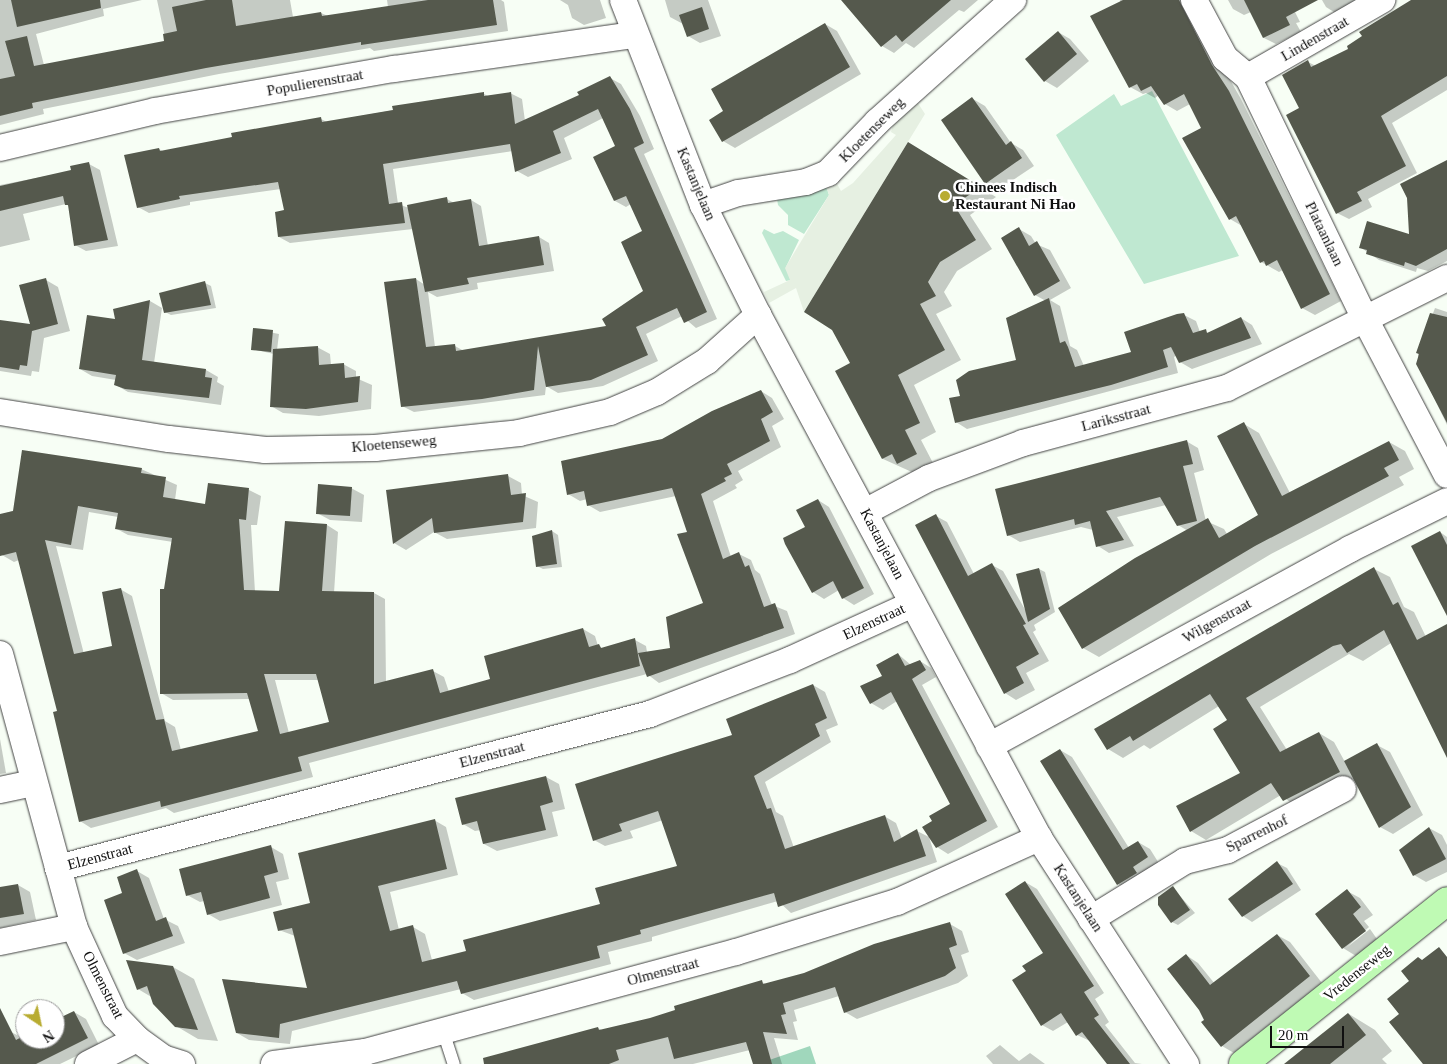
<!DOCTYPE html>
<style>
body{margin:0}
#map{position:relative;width:1447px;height:1064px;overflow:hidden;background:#f7fef5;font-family:"Times New Roman",serif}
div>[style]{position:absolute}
.green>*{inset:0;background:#bfe8d1}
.forest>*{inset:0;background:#a0d7bc}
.plaza>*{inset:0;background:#e6f0e2}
.shadow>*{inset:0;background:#0003}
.building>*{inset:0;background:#55594d}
.roads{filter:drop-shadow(0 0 1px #434343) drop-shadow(0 0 1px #434343)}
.lane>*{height:12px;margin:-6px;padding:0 6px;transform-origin:6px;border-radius:6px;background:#fff}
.street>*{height:26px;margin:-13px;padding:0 13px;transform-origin:13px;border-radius:13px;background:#fff}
.secondary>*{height:28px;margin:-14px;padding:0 14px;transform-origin:14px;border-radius:14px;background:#bffab4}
.dots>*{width:14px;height:14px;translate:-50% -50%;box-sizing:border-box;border:2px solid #fff;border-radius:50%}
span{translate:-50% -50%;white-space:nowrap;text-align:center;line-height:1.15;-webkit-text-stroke:5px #fff;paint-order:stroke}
.street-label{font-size:15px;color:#101010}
.poi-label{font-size:15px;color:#101010;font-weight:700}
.left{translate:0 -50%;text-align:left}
.north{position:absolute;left:15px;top:999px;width:50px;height:50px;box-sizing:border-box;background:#fff;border:1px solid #9f9f9f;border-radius:50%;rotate:146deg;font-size:14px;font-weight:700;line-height:20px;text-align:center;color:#101010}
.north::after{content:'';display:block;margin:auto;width:18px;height:22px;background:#b8ac31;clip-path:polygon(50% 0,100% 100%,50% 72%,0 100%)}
.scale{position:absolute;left:1270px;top:1026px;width:74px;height:22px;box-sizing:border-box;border:2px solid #101010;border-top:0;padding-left:6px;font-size:15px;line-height:18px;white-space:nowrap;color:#101010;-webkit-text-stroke:4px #fff;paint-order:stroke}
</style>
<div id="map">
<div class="green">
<i style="clip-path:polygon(1152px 91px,1239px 256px,1144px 284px,1056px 135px,1114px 94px,1121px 106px)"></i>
<i style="clip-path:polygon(826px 186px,829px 195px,804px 234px,788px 225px,788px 215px,778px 205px,777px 199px)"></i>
<i style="clip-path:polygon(764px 229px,774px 234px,783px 231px,799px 240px,786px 267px,791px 280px,786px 281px,762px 233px)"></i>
</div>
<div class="forest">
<i style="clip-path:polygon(810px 1046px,816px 1064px,758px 1064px)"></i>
</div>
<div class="plaza">
<i style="clip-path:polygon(916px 100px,925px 114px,804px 312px,796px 288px,769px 303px,764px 292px,790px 280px,785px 268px,829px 195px,826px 186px,835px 180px,841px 191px,853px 183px,896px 135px,891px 132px,895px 118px)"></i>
</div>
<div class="shadow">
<i style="clip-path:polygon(0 0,142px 0,103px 9px,104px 16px,36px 34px,44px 65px,166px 42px,157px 0,290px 0,293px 17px,321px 13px,328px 16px,388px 7px,387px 0,501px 0,504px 2px,508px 31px,374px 51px,370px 48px,219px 74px,43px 109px,44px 114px,0 125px)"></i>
<i style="clip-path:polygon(560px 0,600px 0,606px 18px,584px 25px,572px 18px,568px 5px)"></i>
<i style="clip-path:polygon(665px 0,708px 0,721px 36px,700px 43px,688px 36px,683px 24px,670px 17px)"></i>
<i style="clip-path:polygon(896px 0,978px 0,964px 12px,959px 10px,914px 48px,906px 43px,894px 53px,882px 46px,865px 26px)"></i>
<i style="clip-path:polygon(1120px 0,1189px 0,1193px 15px,1241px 99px,1341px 301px,1315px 315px,1302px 308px,1283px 270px,1279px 272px,1261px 262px,1242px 226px,1230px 219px,1202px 128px,1190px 104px,1177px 111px,1165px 104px,1159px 95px,1155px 98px,1146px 93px,1143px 94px,1130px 87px)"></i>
<i style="clip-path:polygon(1228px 0,1289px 0,1300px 22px,1296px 23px,1301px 32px,1276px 44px,1264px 38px,1251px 12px,1244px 15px,1233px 9px)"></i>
<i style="clip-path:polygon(1322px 0,1363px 0,1337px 14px,1326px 7px)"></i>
<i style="clip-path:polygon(1413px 0,1447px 0,1447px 90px,1392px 123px,1417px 173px,1368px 199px,1372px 207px,1349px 219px,1337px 213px,1301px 109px,1308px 62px,1316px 66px,1350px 49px)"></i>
<i style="clip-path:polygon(825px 24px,837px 31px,861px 74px,735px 148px,723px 141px)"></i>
<i style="clip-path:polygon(1058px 32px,1070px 39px,1089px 61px,1057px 88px,1045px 81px)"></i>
<i style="clip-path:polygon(evenodd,610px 78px,621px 84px,640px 116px,654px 149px,644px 154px,717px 319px,696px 328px,682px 316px,646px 334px,658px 361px,603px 386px,558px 393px,546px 386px,545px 395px,414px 412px,402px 406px,416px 279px,425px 285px,413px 229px,290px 243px,279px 237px,285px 211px,281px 189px,190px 202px,190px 205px,149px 213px,138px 207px,159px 149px,164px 152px,321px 119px,327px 122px,484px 94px,488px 96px,510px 93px,522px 99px,525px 121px,580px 96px,610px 78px,603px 118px,617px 147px,615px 201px,626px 207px,631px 204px,643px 232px,645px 291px,608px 327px,464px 351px,455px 346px,435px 347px,428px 292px,437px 297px,478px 289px,477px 283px,554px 271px,549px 243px,539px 237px,488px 246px,481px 206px,471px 200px,454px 203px,447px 199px,409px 208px,398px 204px,393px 169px,513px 151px,517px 171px,528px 177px,572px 159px,564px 138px,603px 118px)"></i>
<i style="clip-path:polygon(973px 99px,985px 106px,1011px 143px,1023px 150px,1034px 166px,998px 190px,986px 183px)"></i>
<i style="clip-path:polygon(925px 153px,996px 197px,970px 215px,992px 249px,957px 271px,944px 292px,952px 306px,936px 314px,961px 360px,914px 385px,936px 432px,921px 440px,933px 463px,914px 473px,883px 459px,852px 364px)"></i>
<i style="clip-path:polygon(1447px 161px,1447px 261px,1428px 271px,1417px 268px,1416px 272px,1379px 260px,1360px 247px,1410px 236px)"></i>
<i style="clip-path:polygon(89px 164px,100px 170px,118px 246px,86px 251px,75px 245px,70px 207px,66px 204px,23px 214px,30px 240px,0 247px,0 185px,72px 171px)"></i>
<i style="clip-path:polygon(1019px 229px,1031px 236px,1036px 244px,1050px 250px,1071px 288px,1050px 300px,1060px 306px,1070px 346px,1077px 350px,1084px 366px,1133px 353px,1184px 315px,1196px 321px,1200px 332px,1210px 333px,1241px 318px,1252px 325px,1262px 344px,1192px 369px,1180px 362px,1177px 355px,1174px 357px,1178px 373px,967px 429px,956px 422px,962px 397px,1017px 361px,1046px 301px,1035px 295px)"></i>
<i style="clip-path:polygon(46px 280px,58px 287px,70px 331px,44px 338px,39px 372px,32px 371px,31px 376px,0 371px,0 321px,32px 325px)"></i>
<i style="clip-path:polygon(205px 283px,211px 286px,216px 308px,171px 315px,165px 312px)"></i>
<i style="clip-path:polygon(150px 301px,162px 308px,154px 363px,206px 370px,218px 377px,217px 382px,224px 386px,221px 405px,128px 392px,116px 385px,116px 380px,92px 376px,80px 369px,117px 321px,114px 310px)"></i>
<i style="clip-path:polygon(1435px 308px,1447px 312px,1447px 425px,1418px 364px,1418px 353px)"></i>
<i style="clip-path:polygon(254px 329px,279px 334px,277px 350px,317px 347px,330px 354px,331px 365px,343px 364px,356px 371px,356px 378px,372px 385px,371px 409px,319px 416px,283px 413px,271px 406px,274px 354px,252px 349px)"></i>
<i style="clip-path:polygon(evenodd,761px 391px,772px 398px,784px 419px,772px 426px,781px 447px,738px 471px,743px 480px,735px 485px,737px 488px,713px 501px,731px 557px,739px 554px,751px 560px,755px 570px,760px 574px,772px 605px,787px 611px,795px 634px,659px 683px,647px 674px,309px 763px,313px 777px,174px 813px,166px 808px,91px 828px,80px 821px,59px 712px,19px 560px,14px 562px,2px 555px,0 515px,141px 469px,177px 485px,175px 500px,206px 505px,209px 485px,249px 490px,261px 496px,257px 525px,251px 525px,255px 592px,280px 592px,327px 525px,338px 532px,334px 593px,374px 593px,385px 599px,386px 683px,433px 671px,444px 677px,449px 692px,492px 680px,583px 629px,595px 636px,598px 646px,604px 649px,635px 640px,646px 646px,647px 652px,671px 649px,704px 604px,689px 533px,676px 496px,600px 512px,588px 505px,587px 499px,580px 501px,568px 494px,663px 440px,761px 391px,89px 512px,118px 517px,117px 529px,128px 535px,173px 542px,165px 591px,161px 693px,173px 700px,250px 699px,259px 732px,181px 750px,175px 727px,165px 721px,132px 596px,120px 589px,114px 647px,84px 654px,56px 546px,83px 550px,89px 512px,761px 391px,275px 680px,319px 680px,330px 722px,289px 733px,275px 680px)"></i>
<i style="clip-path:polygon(1244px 424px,1259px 433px,1290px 493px,1389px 442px,1405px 451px,1414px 469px,1399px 477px,1404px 485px,1271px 554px,1099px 657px,1083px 648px,1188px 531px,1178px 525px,1166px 505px,1117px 517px,1134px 546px,1109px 553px,1098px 546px,1093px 530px,1081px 527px,1020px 542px,1008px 535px,1186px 441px,1198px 448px,1204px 470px,1194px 473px,1206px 521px,1224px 529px,1227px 534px,1259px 515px)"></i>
<i style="clip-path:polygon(508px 476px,521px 483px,522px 495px,538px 502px,536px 528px,447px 539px,434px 532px,406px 550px,394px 543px,387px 491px)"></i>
<i style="clip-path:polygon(351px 488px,364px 495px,362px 522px,330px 520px,317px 513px)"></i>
<i style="clip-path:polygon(818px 500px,829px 507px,874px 594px,854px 605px,843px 598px,839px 590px,824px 599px,813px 592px,807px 527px)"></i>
<i style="clip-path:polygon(936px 516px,947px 522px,974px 574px,992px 565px,1003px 571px,1027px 613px,1039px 569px,1045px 572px,1055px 612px,1034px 625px,1036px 630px,1033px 632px,1049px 661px,1026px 673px,1035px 690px,1016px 700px,1005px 693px)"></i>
<i style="clip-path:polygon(552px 531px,558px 535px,562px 567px,543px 569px,537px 566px)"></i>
<i style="clip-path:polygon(1440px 532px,1447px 537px,1447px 614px)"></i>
<i style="clip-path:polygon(1374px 569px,1390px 577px,1404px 607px,1414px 612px,1426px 637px,1447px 626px,1447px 746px,1391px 643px,1363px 661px,1349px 654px,1260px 707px,1287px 750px,1319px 733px,1334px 742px,1345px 762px,1377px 745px,1390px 752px,1423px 815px,1393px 834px,1380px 827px,1356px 780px,1299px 809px,1281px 795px,1206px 840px,1191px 831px,1242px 773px,1229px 720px,1219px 706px,1150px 749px,1144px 745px,1123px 758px,1108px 749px)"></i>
<i style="clip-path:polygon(898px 654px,911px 665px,920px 661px,931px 668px,936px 677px,922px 685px,998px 827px,948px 854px,937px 847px,934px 822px,952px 805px,897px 701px,883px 710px,871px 703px,862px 687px,884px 677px)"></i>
<i style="clip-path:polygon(813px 685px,825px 692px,838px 725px,826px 730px,831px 742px,765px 782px,776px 812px,783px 816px,794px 848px,884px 816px,896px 823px,902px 839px,917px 831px,929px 837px,937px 862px,791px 913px,778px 901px,652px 937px,652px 941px,608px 952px,611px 964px,474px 1000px,462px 993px,461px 989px,292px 1031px,290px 1044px,249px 1040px,237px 1033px,308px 990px,295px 936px,279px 930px,312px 904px,434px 820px,446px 827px,458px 875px,390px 892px,399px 930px,413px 927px,425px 934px,432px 960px,467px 952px,601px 904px,679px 867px,663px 820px,630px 831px,633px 838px,605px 846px,594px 840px,734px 736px)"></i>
<i style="clip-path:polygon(0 739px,6px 773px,0 774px)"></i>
<i style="clip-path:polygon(1060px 750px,1072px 757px,1129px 848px,1138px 842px,1150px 849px,1160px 865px,1130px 891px,1118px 884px)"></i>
<i style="clip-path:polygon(546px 777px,559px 784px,565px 809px,552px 812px,558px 836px,497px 851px,484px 844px,481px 830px,475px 831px,463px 824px)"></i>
<i style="clip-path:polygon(1429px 828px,1442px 835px,1447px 845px,1447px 872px,1426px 882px,1414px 875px)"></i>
<i style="clip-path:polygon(271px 847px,283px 854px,289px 879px,276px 882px,282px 905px,220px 921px,208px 914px,204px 901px,200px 902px,187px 895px)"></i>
<i style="clip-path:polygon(1277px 863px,1287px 868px,1301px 890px,1252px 922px,1243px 916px,1230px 900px)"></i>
<i style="clip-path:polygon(137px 871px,149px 878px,164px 919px,178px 926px,185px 943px,137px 960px,124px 953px,124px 894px)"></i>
<i style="clip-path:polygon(1025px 882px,1037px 889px,1104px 993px,1095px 999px,1109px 1022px,1105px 1025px,1135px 1063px,1142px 1064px,1108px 1064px,1090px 1041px,1077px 1035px,1068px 1022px,1053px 1031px,1042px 1025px,1027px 971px,1045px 954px)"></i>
<i style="clip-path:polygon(18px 885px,30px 892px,36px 920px,0 928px,0 888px)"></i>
<i style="clip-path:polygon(1173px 888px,1195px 913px,1178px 925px,1172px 922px)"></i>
<i style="clip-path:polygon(1347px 891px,1360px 898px,1373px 915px,1364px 921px,1369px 927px,1346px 948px,1370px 929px,1377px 939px,1356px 956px,1343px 948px,1317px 914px)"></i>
<i style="clip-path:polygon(950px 924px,962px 931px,969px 952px,961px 955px,968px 976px,958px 983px,857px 1019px,845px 1012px,839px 996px,794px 1010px,797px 1021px,793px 1022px,798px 1040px,774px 1038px,782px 1064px,755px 1064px,750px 1050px,693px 1064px,488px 1064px,598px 1028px,603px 1031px,651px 1019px,762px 982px,767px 985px,804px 974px)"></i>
<i style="clip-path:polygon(1277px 935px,1290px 942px,1322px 983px,1234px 1053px,1222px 1046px,1186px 955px,1198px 963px,1215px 984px)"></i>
<i style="clip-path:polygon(173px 967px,194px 979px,218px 1041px,198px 1039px,176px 1026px,153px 998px,138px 989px)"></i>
<i style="clip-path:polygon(74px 1012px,86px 1019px,99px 1045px,60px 1064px,0 1064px,0 1037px,11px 1032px,25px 1039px,55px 1039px,55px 1022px)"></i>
<i style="clip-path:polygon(1349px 1014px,1375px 1030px,1392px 1051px,1382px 1059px,1387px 1064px,1287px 1064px)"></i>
<i style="clip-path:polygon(1000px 1045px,1019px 1061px,1030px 1053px,1045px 1064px,993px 1064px,986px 1056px)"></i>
</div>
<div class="building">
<i style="clip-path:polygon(11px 0,100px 0,101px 8px,17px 27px)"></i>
<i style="clip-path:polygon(206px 0,232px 0,236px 26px,321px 12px,322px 16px,428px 0,493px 0,497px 25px,361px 45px,361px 42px,206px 68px,32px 103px,33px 108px,0 116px,0 79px,15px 76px,5px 41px,27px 36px,34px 66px,164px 41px,163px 34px,177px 31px,172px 7px)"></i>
<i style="clip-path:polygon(841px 0,951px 0,902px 42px,896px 35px,881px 47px)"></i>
<i style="clip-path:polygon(1123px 0,1179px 0,1212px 65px,1229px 91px,1330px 294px,1301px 309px,1277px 260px,1266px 266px,1264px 261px,1260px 263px,1236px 216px,1229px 220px,1182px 138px,1201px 128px,1184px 94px,1164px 105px,1151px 86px,1141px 91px,1137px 84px,1129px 88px,1090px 16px)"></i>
<i style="clip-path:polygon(1244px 0,1318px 0,1286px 17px,1290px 25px,1263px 38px)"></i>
<i style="clip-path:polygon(1411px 0,1447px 0,1447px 76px,1381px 116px,1406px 166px,1357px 192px,1362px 201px,1336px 214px,1286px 115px,1299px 108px,1282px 75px,1308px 60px,1311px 67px,1348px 49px,1347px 46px,1362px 36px,1359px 32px)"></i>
<i style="clip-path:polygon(702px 7px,709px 29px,687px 37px,679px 15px)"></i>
<i style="clip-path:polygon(825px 23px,850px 67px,722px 142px,709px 120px,723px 111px,711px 89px)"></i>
<i style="clip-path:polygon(1058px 31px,1077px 54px,1044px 82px,1025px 59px)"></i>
<i style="clip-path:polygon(610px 76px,630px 109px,644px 143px,634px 148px,707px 312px,684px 323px,677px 308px,636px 327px,648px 355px,591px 380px,546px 387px,538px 346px,534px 390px,482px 399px,401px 407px,384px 282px,416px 278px,426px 347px,455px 344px,456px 351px,606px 326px,602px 319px,643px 291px,621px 242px,642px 231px,626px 196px,614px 201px,593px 157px,615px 146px,598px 109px,553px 131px,561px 153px,515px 172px,510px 144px,383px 164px,389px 204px,402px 202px,405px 223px,278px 237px,275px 212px,284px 210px,278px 182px,179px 196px,180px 199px,137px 208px,124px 155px,159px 148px,160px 151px,232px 137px,231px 133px,321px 117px,322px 122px,393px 110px,392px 106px,484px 92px,484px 96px,511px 92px,515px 124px,579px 95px,577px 92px)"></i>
<i style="clip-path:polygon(972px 97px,1006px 145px,1011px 141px,1022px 158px,985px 184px,941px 120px)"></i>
<i style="clip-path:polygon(908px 142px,981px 187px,954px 205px,976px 240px,940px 262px,928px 282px,936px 296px,920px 304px,945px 350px,898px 375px,920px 423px,905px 430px,917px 454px,897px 464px,892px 454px,882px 459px,835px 371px,850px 363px,832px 330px,804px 312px)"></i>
<i style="clip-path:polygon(1447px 160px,1447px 249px,1416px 266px,1405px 262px,1404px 266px,1366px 254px,1367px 250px,1359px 248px,1367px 221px,1409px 234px,1407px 198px,1400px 184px)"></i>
<i style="clip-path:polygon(89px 162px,108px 240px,74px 246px,68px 205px,65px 205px,63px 196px,0 211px,0 186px,71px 170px,70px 166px)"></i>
<i style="clip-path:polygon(447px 197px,448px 203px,471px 199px,479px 246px,539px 236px,544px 265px,467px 278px,469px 284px,425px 292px,407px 205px)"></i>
<i style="clip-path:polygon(1019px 227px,1029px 246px,1037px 241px,1060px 281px,1034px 296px,1001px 238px)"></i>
<i style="clip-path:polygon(46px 278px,58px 324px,32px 331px,27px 366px,20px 365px,19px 370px,0 367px,0 320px,30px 324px,19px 285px)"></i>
<i style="clip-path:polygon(205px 281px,211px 305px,164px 313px,159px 293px)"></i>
<i style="clip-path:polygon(1049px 298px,1060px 343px,1065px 341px,1068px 347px,1075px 367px,1131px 352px,1124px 332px,1177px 314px,1184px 313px,1193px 333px,1206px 329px,1207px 333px,1241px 317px,1251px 338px,1179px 363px,1171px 347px,1163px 350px,1168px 367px,1111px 385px,955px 423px,949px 398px,960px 396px,956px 380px,969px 371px,1016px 360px,1006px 318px)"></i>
<i style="clip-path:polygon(150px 300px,142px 360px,206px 369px,205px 377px,212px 378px,209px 398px,125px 389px,114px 385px,116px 375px,79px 369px,87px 315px,115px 319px,113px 309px)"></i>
<i style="clip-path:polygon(1430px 313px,1447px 317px,1447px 423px,1416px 364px,1419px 354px,1416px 353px)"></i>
<i style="clip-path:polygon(253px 328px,273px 330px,271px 352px,251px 350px)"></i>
<i style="clip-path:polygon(318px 346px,319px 365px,344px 363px,345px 378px,360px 376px,358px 402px,306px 409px,270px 407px,273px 349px)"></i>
<i style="clip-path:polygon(761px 390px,773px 412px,761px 419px,770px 441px,727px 464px,732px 474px,724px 478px,726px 481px,701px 494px,723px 559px,739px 552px,745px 567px,749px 565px,764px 607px,775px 603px,784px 628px,647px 677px,638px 653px,670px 648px,666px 617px,703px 603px,677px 534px,687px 532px,672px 488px,587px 506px,584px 491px,567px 495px,561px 461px,662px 439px,712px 411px)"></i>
<i style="clip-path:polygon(1244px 422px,1282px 496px,1389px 441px,1399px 460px,1384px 468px,1389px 476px,1255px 546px,1082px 649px,1058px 608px,1135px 558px,1208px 518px,1219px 538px,1258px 515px,1217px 436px)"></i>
<i style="clip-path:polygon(1187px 440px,1193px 464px,1183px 466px,1197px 521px,1177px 526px,1160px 497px,1106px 511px,1124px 540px,1096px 547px,1090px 521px,1075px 525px,1074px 519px,1007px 536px,995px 489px)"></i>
<i style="clip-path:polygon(evenodd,22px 450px,142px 468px,141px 473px,166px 477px,163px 497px,205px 504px,208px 483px,249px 488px,246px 520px,239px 519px,244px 590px,279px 591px,285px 521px,327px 524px,322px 591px,374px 592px,374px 684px,433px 669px,440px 693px,490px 679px,484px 656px,583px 628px,589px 647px,599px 644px,601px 648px,635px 638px,640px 666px,298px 757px,302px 771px,161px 807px,160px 801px,79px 822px,53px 712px,57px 711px,16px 552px,0 556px,0 514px,13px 511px,22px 450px,78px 506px,118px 513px,115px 529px,172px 538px,164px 589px,160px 589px,160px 694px,247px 693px,258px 731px,172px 751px,164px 719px,156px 720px,121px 588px,102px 592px,112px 646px,74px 654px,45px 540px,71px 545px,78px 506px,22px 450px,264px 674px,316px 674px,329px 722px,280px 734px,264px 674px)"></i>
<i style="clip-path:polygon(508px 474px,511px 495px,526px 493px,523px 522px,434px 533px,432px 518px,393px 544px,386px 490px)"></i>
<i style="clip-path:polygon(318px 484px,352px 487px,350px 516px,316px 514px)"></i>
<i style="clip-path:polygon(818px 499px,864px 588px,842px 599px,833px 581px,812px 593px,785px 544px,783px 538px,805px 527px,796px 510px)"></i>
<i style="clip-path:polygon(936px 514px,968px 576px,992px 563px,1026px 624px,1023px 625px,1039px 654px,1016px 667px,1024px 683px,1004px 694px,915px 525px)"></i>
<i style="clip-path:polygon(552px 530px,557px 564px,536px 567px,532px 536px)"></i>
<i style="clip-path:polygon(1440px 531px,1447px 545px,1447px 616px,1411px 546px)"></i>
<i style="clip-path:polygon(1374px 567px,1393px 605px,1398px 602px,1417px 640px,1447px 624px,1447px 758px,1384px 630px,1347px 653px,1341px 644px,1333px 646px,1246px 698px,1280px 752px,1319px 732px,1340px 772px,1283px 801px,1271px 783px,1190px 832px,1176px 806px,1240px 773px,1213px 729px,1227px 720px,1210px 694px,1133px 741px,1130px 736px,1107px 750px,1094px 729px)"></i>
<i style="clip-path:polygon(1039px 568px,1050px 609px,1028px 622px,1016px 574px)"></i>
<i style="clip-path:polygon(898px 653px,905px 666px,920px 660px,926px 670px,912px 679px,987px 821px,936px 848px,922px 827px,932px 821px,929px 816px,950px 804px,891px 692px,870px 704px,860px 686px,882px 676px,876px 665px)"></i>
<i style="clip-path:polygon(813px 684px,827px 718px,815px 724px,820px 736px,754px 776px,767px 809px,771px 808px,785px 849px,885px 815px,894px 842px,917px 829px,926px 856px,778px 907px,774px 893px,640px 930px,641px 934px,597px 946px,600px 958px,484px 988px,461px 994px,457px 981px,280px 1024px,279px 1038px,236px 1033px,222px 979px,307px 988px,292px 928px,278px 931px,273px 912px,310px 903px,298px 853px,435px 819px,447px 869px,378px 886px,390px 931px,413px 925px,422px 962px,466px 951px,463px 940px,600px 904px,595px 888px,677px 866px,658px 811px,619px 824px,622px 831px,593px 841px,575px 784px,732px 735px,726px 719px)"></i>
<i style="clip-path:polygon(1377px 743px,1411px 807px,1379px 828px,1344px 761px)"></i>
<i style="clip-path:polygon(1060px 749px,1123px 850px,1138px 841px,1148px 857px,1133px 867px,1137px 873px,1117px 885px,1040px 761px)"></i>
<i style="clip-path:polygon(546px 776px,553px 802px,540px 806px,546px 830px,483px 844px,477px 821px,462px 825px,455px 798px)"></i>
<i style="clip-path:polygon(1429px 827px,1446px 859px,1413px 876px,1399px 850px)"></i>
<i style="clip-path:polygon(271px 845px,278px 872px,264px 876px,270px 898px,207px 915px,201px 892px,186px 896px,179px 869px)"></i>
<i style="clip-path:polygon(1277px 861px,1293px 884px,1242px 917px,1228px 899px)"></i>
<i style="clip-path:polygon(137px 869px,156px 921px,166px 917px,173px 936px,123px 954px,104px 900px,122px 893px,117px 877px)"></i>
<i style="clip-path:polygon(1025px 881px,1094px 986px,1084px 992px,1099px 1015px,1094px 1018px,1130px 1064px,1107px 1064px,1082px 1032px,1076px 1036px,1061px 1013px,1041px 1026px,1012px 980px,1026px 971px,1022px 966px,1043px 953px,1005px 894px)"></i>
<i style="clip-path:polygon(18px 884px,24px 914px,0 918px,0 887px)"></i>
<i style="clip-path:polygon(1173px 886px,1190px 910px,1171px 923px,1158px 905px,1158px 897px)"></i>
<i style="clip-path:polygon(1347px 889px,1361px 907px,1353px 914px,1366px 931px,1342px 949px,1315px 914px)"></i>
<i style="clip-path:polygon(950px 922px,957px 945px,949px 948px,956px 968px,945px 976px,844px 1013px,835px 987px,783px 1003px,786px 1014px,781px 1015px,787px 1034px,763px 1032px,772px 1064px,753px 1064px,746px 1042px,674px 1059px,668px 1037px,616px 1050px,619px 1060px,609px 1064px,484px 1064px,483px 1058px,598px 1027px,599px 1030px,650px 1018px,675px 1010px,674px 1006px,762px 980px,763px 984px,804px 973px,874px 944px)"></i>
<i style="clip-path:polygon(1277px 934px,1310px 976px,1221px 1047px,1201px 1022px,1204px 1020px,1199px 1010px,1167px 969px,1186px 954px,1210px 985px)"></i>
<i style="clip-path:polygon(1439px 947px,1447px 957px,1447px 1064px,1423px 1064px,1389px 1022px,1399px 1014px,1387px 999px,1409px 981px,1401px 971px,1418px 957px,1422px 960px)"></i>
<i style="clip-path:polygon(126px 960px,173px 966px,198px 1030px,175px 1027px,153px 1004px,147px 986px,137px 990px)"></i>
<i style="clip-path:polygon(0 1008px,16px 1040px,25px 1035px,25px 1039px,55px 1039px,55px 1020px,74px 1011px,88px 1038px,36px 1064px,0 1064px)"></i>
<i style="clip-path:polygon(1348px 1013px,1366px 1035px,1330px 1064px,1284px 1064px)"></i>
</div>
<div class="roads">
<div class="lane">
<i style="left:443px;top:1031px;width:35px;rotate:72deg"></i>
</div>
<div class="street">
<i style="left:623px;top:0;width:220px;rotate:68.7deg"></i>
<i style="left:703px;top:205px;width:123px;rotate:63.4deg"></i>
<i style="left:758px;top:315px;width:594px;rotate:61.75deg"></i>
<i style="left:1039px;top:838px;width:270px;rotate:57deg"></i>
<i style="left:1194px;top:0;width:66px;rotate:61.9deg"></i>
<i style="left:1225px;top:58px;width:30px;rotate:40deg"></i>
<i style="left:1248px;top:77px;width:269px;rotate:64.2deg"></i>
<i style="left:1365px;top:319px;width:176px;rotate:62.3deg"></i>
<i style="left:1248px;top:77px;width:155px;rotate:-29.9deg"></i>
<i style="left:0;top:148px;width:159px;rotate:-13.4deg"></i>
<i style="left:155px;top:111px;width:243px;rotate:-10deg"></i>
<i style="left:394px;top:69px;width:242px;rotate:-8.1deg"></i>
<i style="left:703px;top:205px;width:37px;rotate:-19deg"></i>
<i style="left:738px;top:193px;width:69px;rotate:-9.2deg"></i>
<i style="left:806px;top:182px;width:24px;rotate:-22deg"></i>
<i style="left:828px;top:173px;width:71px;rotate:-46.1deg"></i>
<i style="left:877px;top:122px;width:183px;rotate:-41.9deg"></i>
<i style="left:0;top:412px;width:171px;rotate:9.1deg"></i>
<i style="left:169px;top:439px;width:97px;rotate:6.5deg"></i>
<i style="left:265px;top:450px;width:110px;rotate:-1deg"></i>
<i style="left:375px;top:448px;width:145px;rotate:-5.9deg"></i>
<i style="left:519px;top:433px;width:93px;rotate:-13deg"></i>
<i style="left:610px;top:412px;width:51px;rotate:-23.1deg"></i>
<i style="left:657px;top:392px;width:59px;rotate:-31.8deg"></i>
<i style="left:707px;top:361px;width:69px;rotate:-42deg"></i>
<i style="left:865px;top:512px;width:72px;rotate:-28deg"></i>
<i style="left:929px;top:478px;width:100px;rotate:-20.4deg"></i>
<i style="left:1023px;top:443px;width:211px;rotate:-15.1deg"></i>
<i style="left:1227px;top:388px;width:246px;rotate:-26.6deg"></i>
<i style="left:0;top:654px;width:283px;rotate:74.8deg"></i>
<i style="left:74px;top:927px;width:98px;rotate:65.3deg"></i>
<i style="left:115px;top:1016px;width:32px;rotate:46deg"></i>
<i style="left:137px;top:1039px;width:32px;rotate:36deg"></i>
<i style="left:163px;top:1058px;width:20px;rotate:18deg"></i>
<i style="left:989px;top:746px;width:411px;rotate:-28.6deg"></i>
<i style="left:1350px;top:549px;width:108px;rotate:-26.3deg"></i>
<i style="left:0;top:790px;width:35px;rotate:-12deg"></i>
<i style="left:58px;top:868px;width:612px;rotate:-14.58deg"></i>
<i style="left:650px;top:714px;width:150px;rotate:-21.1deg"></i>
<i style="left:790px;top:660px;width:135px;rotate:-24.5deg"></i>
<i style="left:1091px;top:919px;width:110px;rotate:-31.7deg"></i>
<i style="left:1185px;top:861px;width:44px;rotate:-14.3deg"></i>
<i style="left:1228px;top:850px;width:130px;rotate:-27.9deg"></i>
<i style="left:0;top:942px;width:76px;rotate:-11.5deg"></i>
<i style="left:88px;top:1064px;width:55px;rotate:-27deg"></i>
<i style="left:274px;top:1064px;width:92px;rotate:-7.5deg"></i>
<i style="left:365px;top:1052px;width:384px;rotate:-15.1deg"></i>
<i style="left:736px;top:952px;width:169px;rotate:-17.3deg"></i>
<i style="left:897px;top:902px;width:156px;rotate:-24.3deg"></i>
</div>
<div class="secondary">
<i style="left:1243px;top:1064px;width:261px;rotate:-38.6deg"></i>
</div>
</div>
<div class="dots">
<i style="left:945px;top:196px;background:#b8ac31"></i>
</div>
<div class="street-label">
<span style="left:1315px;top:39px;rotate:-30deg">Lindenstraat</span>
<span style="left:315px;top:83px;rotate:-10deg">Populierenstraat</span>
<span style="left:872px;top:130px;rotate:-45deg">Kloetenseweg</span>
<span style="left:696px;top:184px;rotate:67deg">Kastanjelaan</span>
<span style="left:1324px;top:234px;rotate:64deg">Plataanlaan</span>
<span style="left:1116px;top:418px;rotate:-15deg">Lariksstraat</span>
<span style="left:394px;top:444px;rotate:-5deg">Kloetenseweg</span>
<span style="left:882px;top:544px;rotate:62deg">Kastanjelaan</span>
<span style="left:1217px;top:621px;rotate:-29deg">Wilgenstraat</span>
<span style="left:874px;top:622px;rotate:-25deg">Elzenstraat</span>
<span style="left:492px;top:755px;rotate:-15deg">Elzenstraat</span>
<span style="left:1257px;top:834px;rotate:-26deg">Sparrenhof</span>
<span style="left:100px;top:857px;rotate:-15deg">Elzenstraat</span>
<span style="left:1078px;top:898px;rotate:57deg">Kastanjelaan</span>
<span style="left:663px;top:972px;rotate:-15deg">Olmenstraat</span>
<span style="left:1357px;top:973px;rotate:-39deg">Vredenseweg</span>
<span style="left:103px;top:985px;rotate:63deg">Olmenstraat</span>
</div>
<div class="poi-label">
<span class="left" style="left:955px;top:196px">Chinees Indisch<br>Restaurant Ni Hao</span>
</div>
<div class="north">N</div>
<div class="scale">20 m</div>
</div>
